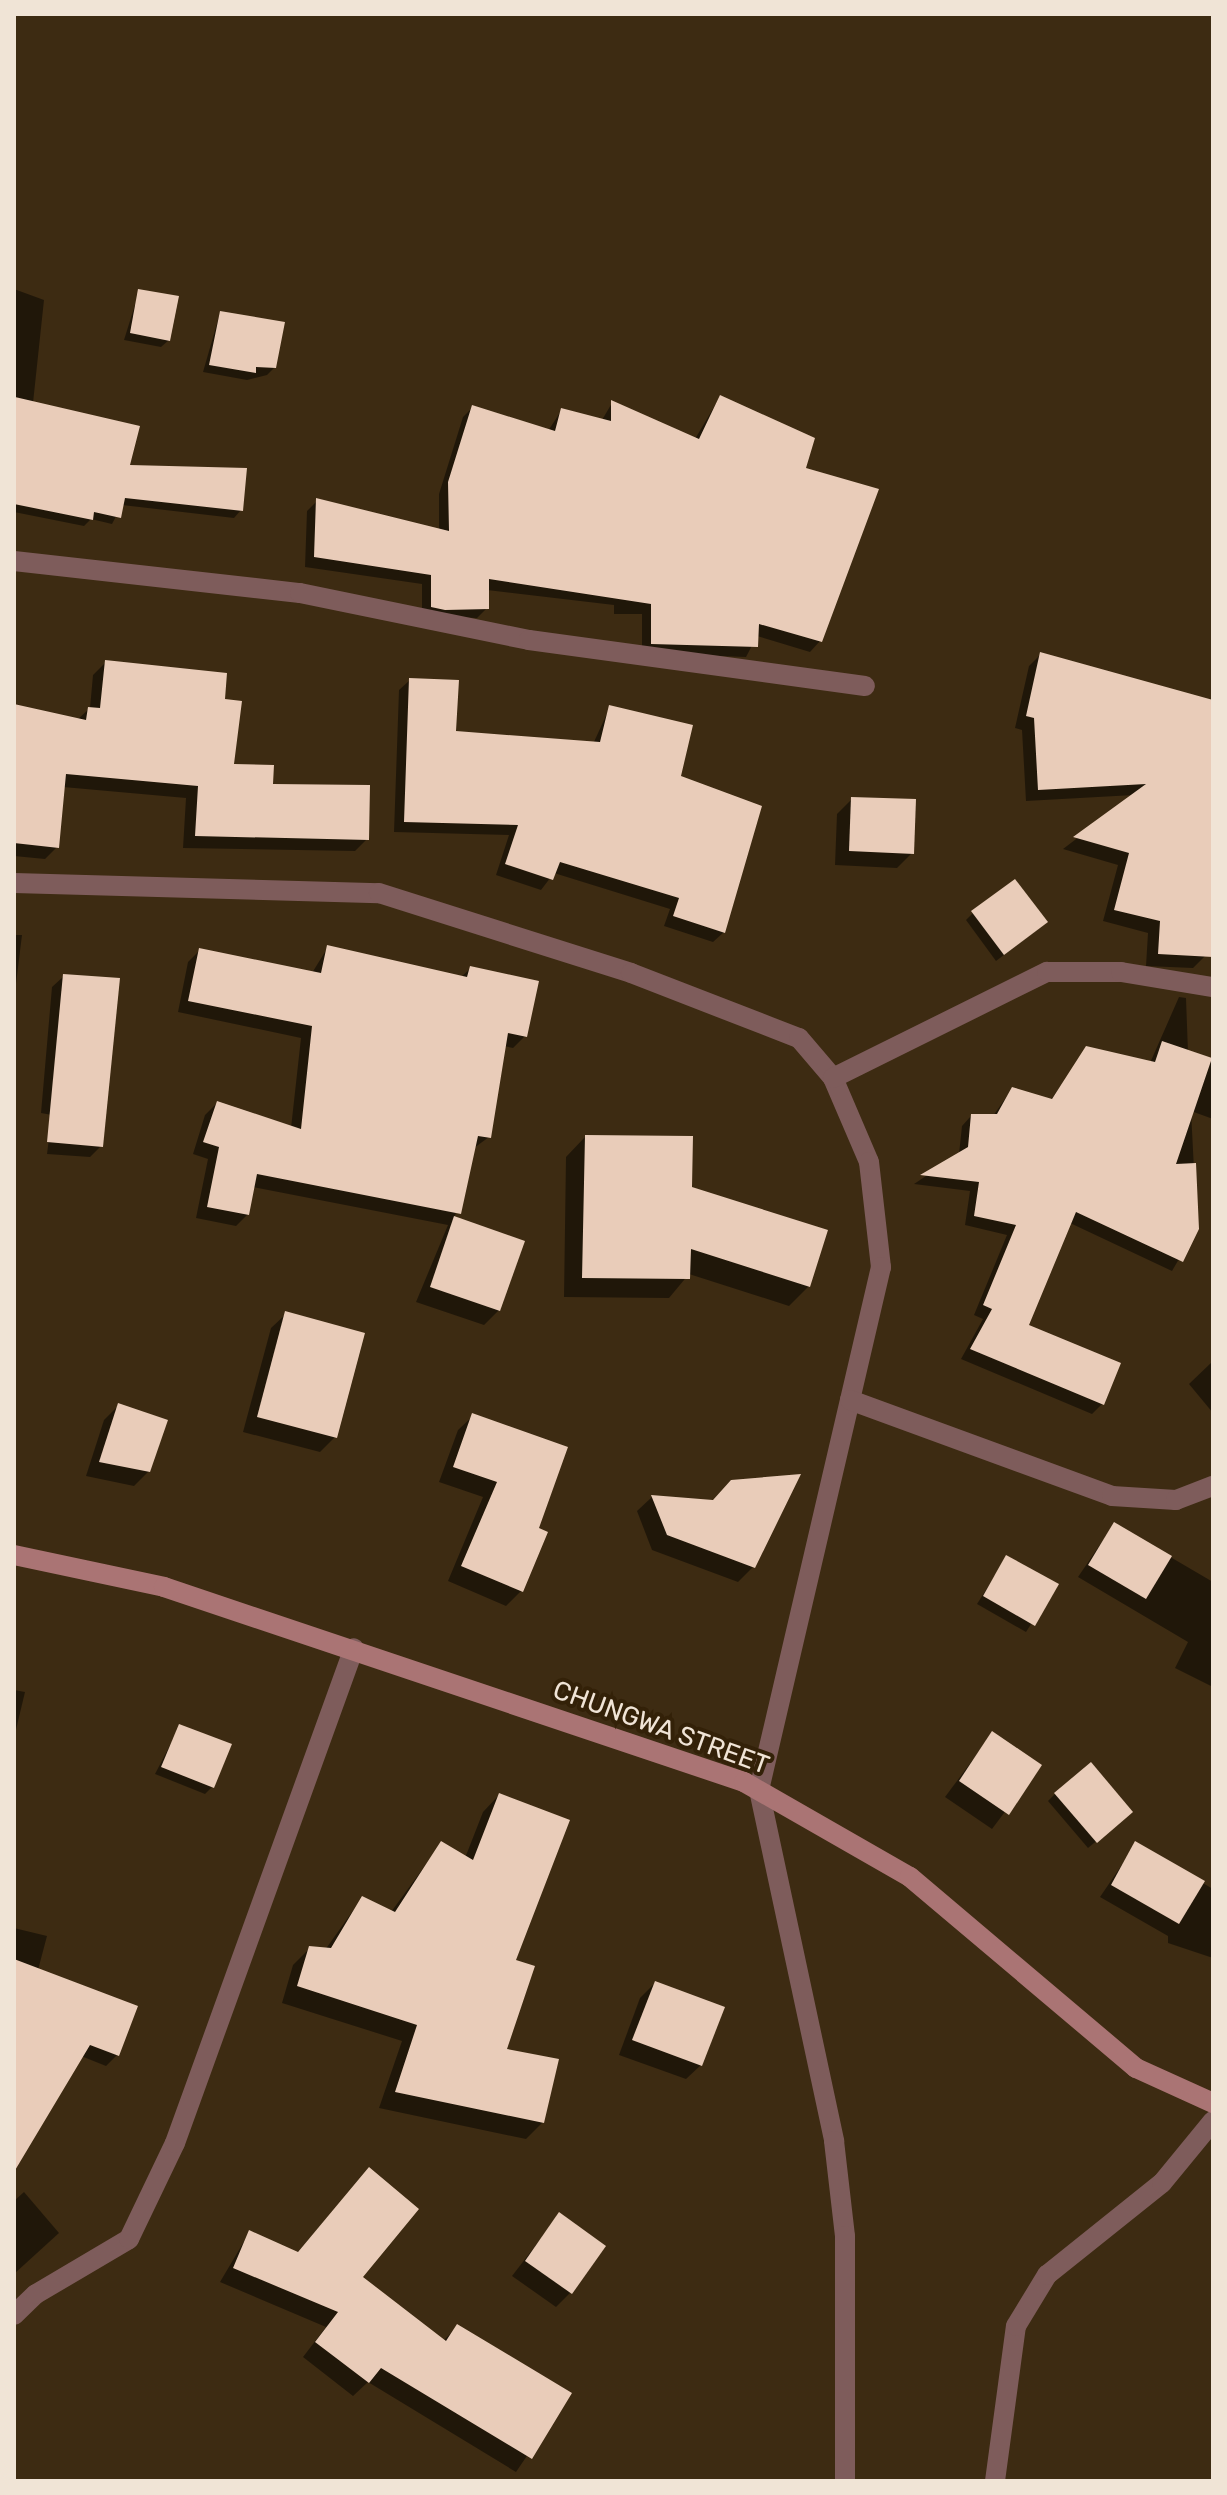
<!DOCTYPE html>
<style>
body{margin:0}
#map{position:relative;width:1227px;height:2495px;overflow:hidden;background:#3d2b12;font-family:Rubik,sans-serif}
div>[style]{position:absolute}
.shadow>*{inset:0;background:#0007}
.building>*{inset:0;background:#e9ccb9}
.lane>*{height:20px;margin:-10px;padding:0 10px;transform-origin:10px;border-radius:10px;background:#7e5c5b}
.street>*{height:20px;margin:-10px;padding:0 10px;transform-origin:10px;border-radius:10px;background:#7e5c5b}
.secondary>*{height:20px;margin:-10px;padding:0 10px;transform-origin:10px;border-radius:10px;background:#aa7474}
span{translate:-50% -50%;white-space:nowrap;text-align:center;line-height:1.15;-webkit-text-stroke:8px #332108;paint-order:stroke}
.street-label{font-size:26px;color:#f0e4d6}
.frame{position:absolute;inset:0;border:16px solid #f0e4d6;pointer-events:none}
</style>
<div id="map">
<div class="shadow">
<i style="clip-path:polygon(14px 289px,44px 300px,33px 403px,128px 467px,241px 510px,234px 518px,122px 505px,112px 524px,91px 519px,84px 526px,14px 512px)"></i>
<i style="clip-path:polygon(139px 292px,169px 340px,161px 347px,124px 340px)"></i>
<i style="clip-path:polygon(220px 313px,274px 368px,267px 375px,247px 380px,203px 372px)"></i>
<i style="clip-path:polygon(720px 397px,804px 469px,820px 641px,810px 652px,757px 636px,746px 657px,642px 653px,642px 614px,614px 614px,614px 605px,487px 590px,487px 608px,477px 618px,422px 616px,422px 584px,305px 567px,307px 511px,317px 501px,439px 531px,439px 494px,463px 417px,473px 407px,548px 431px,561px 411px,602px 420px,612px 403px,695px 439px)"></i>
<i style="clip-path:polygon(1041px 654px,1213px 702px,1213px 897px,1205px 956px,1193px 968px,1146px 966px,1148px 933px,1103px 921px,1118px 865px,1063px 849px,1134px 795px,1026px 801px,1022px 730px,1015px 728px,1029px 666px)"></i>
<i style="clip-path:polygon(106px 662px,223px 701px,231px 765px,367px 839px,355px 851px,183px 848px,186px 798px,63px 787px,57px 847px,45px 859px,14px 856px,14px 706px,77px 720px,90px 708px,93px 675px)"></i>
<i style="clip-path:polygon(410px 680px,454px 733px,593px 744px,610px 707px,679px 777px,724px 932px,713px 942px,664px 926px,670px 909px,554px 873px,541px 890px,496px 875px,509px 835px,394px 832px,399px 690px)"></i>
<i style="clip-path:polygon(852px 799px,912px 853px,897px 868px,835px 865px,837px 814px)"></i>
<i style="clip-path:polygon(973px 913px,1038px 929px,996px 961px,966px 920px)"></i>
<i style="clip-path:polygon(14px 935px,22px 935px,14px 1000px)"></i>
<i style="clip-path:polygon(328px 947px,461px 977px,471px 968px,525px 1036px,513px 1048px,504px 1046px,489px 1137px,474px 1148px,454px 1219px,499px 1310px,484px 1325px,416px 1302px,448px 1225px,253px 1187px,248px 1214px,236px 1226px,196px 1218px,208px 1159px,193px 1154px,205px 1115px,217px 1103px,291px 1128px,301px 1038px,178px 1012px,188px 962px,200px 950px,312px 973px)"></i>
<i style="clip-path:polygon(64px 976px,101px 1146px,90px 1157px,47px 1154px,52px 1115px,41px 1113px,52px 987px)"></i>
<i style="clip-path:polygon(1179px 997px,1186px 998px,1188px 1052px,1213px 1059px,1213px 1119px,1191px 1111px,1197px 1228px,1172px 1271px,1070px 1223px,1027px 1326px,1102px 1404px,1092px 1414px,961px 1359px,983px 1319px,974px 1315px,1007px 1235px,965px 1225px,970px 1191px,914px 1184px,959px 1154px,962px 1126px,971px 1116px,993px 1116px,1012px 1089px,1050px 1101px,1087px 1049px,1150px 1063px)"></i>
<i style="clip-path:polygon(585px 1137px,690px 1188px,809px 1286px,789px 1306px,689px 1274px,669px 1298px,564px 1297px,566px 1157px)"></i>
<i style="clip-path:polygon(286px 1314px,335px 1437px,320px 1452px,243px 1432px,271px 1328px)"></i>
<i style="clip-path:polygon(1213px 1361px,1213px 1413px,1189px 1384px)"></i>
<i style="clip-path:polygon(119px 1405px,149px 1471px,134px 1486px,86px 1476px,104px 1420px)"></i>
<i style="clip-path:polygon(473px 1416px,536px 1530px,521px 1591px,506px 1606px,448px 1581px,483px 1497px,439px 1482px,458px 1430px)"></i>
<i style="clip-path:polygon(652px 1497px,712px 1502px,753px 1567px,738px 1582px,652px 1550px,637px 1511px)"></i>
<i style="clip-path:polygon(1114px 1524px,1213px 1582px,1213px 1687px,1175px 1668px,1188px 1642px,1078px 1577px)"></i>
<i style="clip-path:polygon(1007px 1557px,1056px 1585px,1026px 1632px,977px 1604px)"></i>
<i style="clip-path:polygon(14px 1690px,25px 1692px,14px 1738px)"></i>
<i style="clip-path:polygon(180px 1726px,212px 1787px,205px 1794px,155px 1774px)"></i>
<i style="clip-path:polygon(992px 1734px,1039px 1766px,992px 1829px,945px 1797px)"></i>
<i style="clip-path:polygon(1055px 1794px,1123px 1819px,1088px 1848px,1048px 1801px)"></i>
<i style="clip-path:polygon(499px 1795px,505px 2050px,543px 2122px,526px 2139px,379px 2108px,402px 2041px,282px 2003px,293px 1965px,310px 1948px,325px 1950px,362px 1898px,391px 1912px,441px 1844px,465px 1858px,483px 1812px)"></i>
<i style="clip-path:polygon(1136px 1844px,1213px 1889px,1213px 1958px,1168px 1943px,1168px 1936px,1100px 1897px)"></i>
<i style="clip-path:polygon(14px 1928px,47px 1936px,38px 1970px,117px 2055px,106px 2066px,81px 2056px,14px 2168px)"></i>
<i style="clip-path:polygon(655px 1983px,701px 2065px,686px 2079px,619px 2055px,640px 1998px)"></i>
<i style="clip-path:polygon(369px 2169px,360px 2277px,443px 2341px,457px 2327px,569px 2394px,516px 2472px,368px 2382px,353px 2396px,303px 2357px,326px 2327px,220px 2282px,249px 2233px,297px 2253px)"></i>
<i style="clip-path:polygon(24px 2192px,59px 2233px,14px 2274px,14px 2201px)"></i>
<i style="clip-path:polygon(559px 2215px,570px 2293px,556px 2307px,512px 2276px)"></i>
</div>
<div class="building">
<i style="clip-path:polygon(138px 289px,179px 296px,170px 341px,130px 333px)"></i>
<i style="clip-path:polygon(220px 311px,285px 322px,276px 368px,256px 367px,256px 373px,209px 365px)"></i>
<i style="clip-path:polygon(720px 395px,815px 438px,806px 468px,879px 489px,822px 642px,759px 624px,758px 647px,651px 644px,651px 604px,489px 579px,489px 609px,445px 610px,431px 607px,431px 575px,314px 557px,316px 498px,449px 531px,448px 482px,472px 405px,555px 431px,561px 408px,611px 421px,611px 400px,699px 439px)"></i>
<i style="clip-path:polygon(15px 397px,140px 426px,130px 465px,247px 468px,243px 511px,125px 498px,121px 518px,94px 512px,93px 520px,14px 504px)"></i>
<i style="clip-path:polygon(1040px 652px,1213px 700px,1213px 957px,1158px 954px,1160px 921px,1114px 910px,1129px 853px,1073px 837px,1146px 784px,1038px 790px,1034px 718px,1026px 716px)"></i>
<i style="clip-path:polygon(105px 660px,227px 673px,225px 699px,242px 701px,234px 764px,274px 765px,273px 784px,370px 785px,369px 840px,195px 836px,198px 786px,66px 774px,59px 848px,14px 843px,14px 704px,86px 720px,88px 707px,100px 708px)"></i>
<i style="clip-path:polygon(409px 678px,459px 680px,456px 731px,600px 742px,609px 705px,693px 725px,681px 776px,762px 806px,725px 933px,673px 916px,679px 898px,560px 862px,553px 880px,505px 864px,518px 825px,404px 822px)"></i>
<i style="clip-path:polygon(851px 797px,916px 799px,914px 854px,849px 851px)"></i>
<i style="clip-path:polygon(1015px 879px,1048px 922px,1004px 955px,971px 911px)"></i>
<i style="clip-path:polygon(327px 945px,467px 977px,470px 966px,539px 981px,527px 1037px,508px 1033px,491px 1138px,478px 1136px,461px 1214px,257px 1174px,249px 1215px,207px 1207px,219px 1147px,203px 1142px,217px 1101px,301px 1129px,312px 1026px,188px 1001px,199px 948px,321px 973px)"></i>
<i style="clip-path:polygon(63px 974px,120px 978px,103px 1147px,47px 1142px)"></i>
<i style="clip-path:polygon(1162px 1041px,1212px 1058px,1176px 1164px,1196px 1163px,1199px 1229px,1183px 1262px,1076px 1212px,1029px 1325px,1121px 1363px,1104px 1405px,970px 1349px,992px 1309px,983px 1305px,1016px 1225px,974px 1216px,979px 1182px,920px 1175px,968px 1147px,971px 1114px,997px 1114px,1012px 1087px,1052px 1099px,1086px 1046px,1155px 1062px)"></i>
<i style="clip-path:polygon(585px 1135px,693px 1136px,692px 1187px,828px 1230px,810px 1287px,691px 1249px,690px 1279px,582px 1278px)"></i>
<i style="clip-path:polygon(454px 1216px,525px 1241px,500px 1311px,430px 1287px)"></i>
<i style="clip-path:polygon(285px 1311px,365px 1333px,337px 1438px,257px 1417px)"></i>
<i style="clip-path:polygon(118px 1403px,168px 1420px,150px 1472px,99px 1462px)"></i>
<i style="clip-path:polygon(472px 1413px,568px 1447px,539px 1528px,548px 1532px,523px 1592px,461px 1566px,497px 1482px,453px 1467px)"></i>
<i style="clip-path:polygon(801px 1474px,755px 1568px,667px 1535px,651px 1495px,713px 1500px,731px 1480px)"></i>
<i style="clip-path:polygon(1114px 1522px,1172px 1556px,1146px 1599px,1088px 1565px)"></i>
<i style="clip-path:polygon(1006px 1555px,1059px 1584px,1035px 1626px,983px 1596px)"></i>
<i style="clip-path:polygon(179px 1724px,232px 1744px,214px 1788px,161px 1767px)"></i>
<i style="clip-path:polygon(992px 1731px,1042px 1765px,1009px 1815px,959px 1781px)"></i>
<i style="clip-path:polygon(1091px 1762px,1133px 1812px,1097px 1843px,1054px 1793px)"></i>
<i style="clip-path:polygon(499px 1793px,570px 1820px,516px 1960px,535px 1966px,507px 2049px,559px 2059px,544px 2123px,395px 2092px,417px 2025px,297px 1986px,309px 1946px,331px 1948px,362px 1896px,395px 1912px,441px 1841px,473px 1860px)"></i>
<i style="clip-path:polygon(1135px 1841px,1205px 1881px,1179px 1924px,1111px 1885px)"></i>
<i style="clip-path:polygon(14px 1959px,138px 2006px,119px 2056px,90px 2045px,14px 2172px)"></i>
<i style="clip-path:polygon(655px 1981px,725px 2007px,702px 2066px,632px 2040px)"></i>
<i style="clip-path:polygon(369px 2167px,419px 2209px,363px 2277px,446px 2341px,457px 2324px,572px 2393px,532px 2459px,381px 2368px,369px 2383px,315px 2342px,338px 2312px,233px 2268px,249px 2230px,298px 2252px)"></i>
<i style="clip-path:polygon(559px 2212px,606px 2246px,572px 2294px,525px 2261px)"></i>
</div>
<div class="lane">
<i style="left:995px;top:2481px;width:156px;rotate:-82.3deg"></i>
<i style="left:1016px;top:2326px;width:60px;rotate:-58.7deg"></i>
<i style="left:1047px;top:2275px;width:147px;rotate:-38.7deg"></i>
<i style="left:1162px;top:2183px;width:80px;rotate:-50.6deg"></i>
</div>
<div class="street">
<i style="left:14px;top:561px;width:288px;rotate:6.4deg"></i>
<i style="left:300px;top:593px;width:234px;rotate:11.6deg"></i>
<i style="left:529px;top:640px;width:339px;rotate:7.8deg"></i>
<i style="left:14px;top:883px;width:365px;rotate:1.6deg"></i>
<i style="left:379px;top:893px;width:264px;rotate:17.6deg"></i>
<i style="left:631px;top:973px;width:180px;rotate:21.2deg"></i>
<i style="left:799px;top:1038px;width:52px;rotate:49.6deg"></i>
<i style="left:833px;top:1078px;width:91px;rotate:66.8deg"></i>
<i style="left:869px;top:1162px;width:106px;rotate:83.5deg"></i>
<i style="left:881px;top:1267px;width:537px;rotate:103.13deg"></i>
<i style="left:759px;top:1790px;width:359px;rotate:77.9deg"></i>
<i style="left:834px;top:2141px;width:96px;rotate:83.4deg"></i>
<i style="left:845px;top:2236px;width:245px;rotate:90deg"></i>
<i style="left:833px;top:1078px;width:239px;rotate:-26.4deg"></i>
<i style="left:1047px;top:972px;width:74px"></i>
<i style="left:1121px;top:972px;width:93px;rotate:9.3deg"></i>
<i style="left:850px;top:1400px;width:279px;rotate:20.1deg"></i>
<i style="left:1112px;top:1496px;width:64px;rotate:3.6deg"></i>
<i style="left:1176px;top:1500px;width:40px;rotate:-21deg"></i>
<i style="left:14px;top:2315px;width:30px;rotate:-44deg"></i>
<i style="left:36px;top:2294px;width:108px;rotate:-30.6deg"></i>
<i style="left:129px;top:2239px;width:106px;rotate:-64.4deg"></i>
<i style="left:175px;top:2143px;width:526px;rotate:-70.12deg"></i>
</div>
<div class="secondary">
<i style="left:14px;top:1555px;width:153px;rotate:12deg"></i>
<i style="left:164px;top:1587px;width:612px;rotate:18.58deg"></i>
<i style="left:744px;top:1782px;width:191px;rotate:29.8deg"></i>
<i style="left:910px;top:1877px;width:296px;rotate:40.2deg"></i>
<i style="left:1136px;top:2068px;width:85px;rotate:24.4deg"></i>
</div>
<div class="street-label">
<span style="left:661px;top:1728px;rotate:20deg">CHUNGWA STREET</span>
</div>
<div class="frame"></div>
</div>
